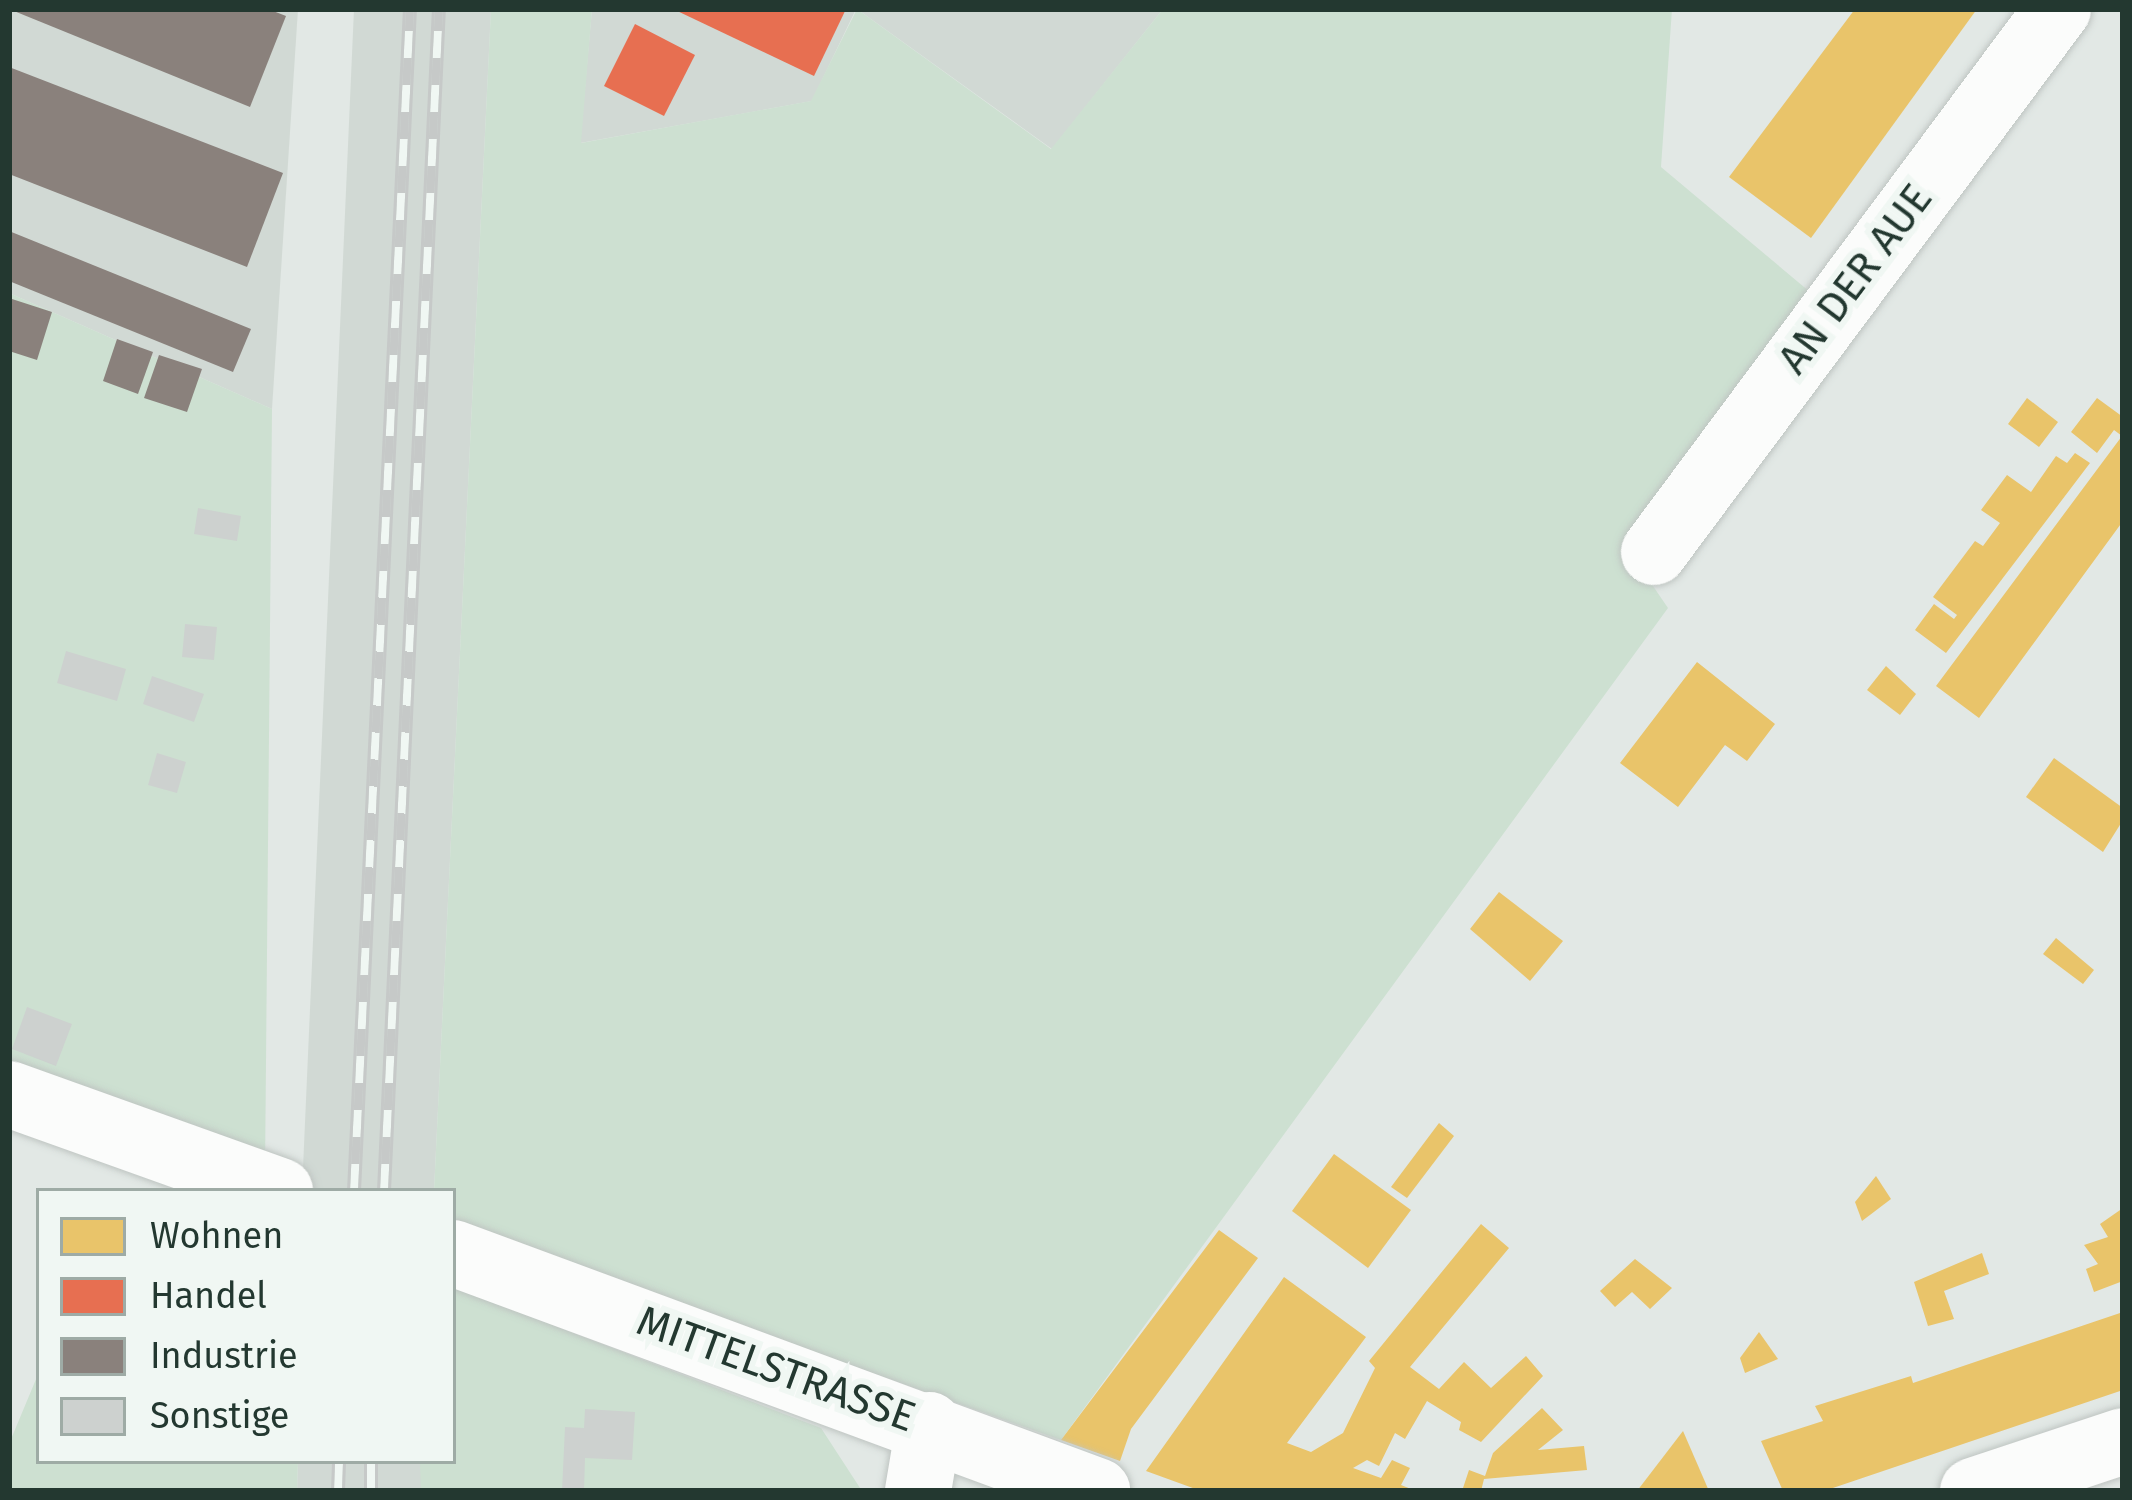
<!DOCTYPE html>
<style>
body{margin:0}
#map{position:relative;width:2132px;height:1500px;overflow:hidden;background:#e2e8e5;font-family:"Fira Sans",sans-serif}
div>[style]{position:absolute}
.built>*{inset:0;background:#d1d9d4}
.green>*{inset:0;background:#cde0d1}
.homes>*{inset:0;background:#e9c46a}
.shops>*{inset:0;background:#e76f51}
.industry>*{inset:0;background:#8a817c}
.building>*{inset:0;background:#cdd1cf}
.roads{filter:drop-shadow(0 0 3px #bfc5c2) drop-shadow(0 0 3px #bfc5c2)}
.minor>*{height:66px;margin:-33px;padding:0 33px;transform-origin:33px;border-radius:33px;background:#fbfcfb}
.rail>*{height:14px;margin-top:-7px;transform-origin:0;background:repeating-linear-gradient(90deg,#f0f7f3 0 27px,#c6c9c8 0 54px);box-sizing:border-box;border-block:3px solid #c6c9c8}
span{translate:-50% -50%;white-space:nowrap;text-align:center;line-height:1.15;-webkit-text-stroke:12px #f0f7f3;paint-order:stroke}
.street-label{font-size:42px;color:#233830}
.frame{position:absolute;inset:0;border:12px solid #233830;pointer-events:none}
.legend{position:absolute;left:36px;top:1188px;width:420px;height:276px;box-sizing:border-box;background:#f0f7f3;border:3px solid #9eaba5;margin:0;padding:15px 21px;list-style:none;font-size:36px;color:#233830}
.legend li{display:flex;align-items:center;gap:24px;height:60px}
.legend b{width:60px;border:3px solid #9eaba5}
</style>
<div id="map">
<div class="built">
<i style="clip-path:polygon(9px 9px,298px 9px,272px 409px,9px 293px)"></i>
<i style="clip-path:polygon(354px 9px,491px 9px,434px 1191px,302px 1191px)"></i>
<i style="clip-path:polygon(592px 9px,856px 9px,812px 101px,580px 143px)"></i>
<i style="clip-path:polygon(857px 9px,1163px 9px,1052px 149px)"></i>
<i style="clip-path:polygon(298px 1461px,433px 1461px,433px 1491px,297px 1491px)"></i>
</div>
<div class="green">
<i style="clip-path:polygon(491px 9px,592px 9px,581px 143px,811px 101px,857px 9px,1051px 149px,1163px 9px,1672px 9px,1661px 167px,1810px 292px,1627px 548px,1668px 608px,1061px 1440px,453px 1224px,453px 1191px,434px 1191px)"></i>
<i style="clip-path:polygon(9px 293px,272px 409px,265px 1171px,9px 1077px)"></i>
<i style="clip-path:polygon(453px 1287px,821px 1428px,862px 1491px,421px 1491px,420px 1461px,453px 1461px)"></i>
<i style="clip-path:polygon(39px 1372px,39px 1461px,298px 1461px,297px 1491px,9px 1491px,9px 1444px)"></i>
</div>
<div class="homes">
<i style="clip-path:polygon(1855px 9px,1977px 9px,1811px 238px,1729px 177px)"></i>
<i style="clip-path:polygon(2027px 398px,2058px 422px,2039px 447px,2008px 424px)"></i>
<i style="clip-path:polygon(2097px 398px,2123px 417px,2123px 521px,1979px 718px,1936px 686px,2122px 436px,2114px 430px,2097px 453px,2071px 432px)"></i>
<i style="clip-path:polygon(2075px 453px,2090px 463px,1946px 653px,1915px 630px,1934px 604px,1954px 619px,1957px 615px,1933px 597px,1975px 541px,1983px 546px,2000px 523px,1981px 510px,2007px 475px,2031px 492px,2056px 456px,2067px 463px)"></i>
<i style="clip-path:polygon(1697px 662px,1775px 724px,1747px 761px,1725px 745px,1678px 807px,1620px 763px)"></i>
<i style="clip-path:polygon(1886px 666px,1916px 694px,1900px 715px,1867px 690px)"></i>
<i style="clip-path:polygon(2054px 758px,2123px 808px,2123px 820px,2103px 852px,2026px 797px)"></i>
<i style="clip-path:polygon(1499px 892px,1563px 941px,1530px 981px,1470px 929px)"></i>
<i style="clip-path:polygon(2056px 938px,2094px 970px,2083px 984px,2043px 954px)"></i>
<i style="clip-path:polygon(1439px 1123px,1454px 1136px,1407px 1198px,1391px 1187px)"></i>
<i style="clip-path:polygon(1334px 1154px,1411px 1210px,1368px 1268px,1292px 1211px)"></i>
<i style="clip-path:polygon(1876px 1176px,1891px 1199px,1862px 1221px,1855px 1202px)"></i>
<i style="clip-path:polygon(2123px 1208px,2123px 1281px,2094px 1292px,2086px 1269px,2098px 1264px,2084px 1245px,2108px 1237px,2100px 1224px)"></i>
<i style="clip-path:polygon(1481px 1224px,1509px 1248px,1410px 1367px,1439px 1389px,1464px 1362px,1491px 1388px,1526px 1356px,1543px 1376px,1481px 1442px,1459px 1430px,1461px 1422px,1427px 1401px,1405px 1439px,1395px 1433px,1379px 1466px,1367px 1460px,1353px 1468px,1381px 1478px,1392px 1460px,1410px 1468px,1401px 1485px,1416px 1491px,1201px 1491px,1146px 1471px,1284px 1277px,1366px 1337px,1287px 1443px,1311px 1452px,1343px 1433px,1375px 1368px,1369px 1361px)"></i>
<i style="clip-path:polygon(1219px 1230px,1258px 1258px,1131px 1429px,1120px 1461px,1061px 1440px)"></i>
<i style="clip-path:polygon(1982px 1253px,1989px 1274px,1944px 1291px,1954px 1319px,1928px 1326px,1914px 1282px)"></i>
<i style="clip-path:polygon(1635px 1259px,1672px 1288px,1650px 1309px,1632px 1292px,1615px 1307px,1600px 1291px)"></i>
<i style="clip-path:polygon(2123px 1312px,2123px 1390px,1824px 1491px,1783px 1491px,1761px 1441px,1823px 1421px,1815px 1406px,1911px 1376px,1913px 1383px)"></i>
<i style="clip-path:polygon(1759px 1332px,1778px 1359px,1745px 1373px,1740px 1358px)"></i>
<i style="clip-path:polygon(1542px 1408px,1563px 1430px,1538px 1450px,1584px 1446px,1587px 1470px,1484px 1479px,1481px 1491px,1462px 1491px,1469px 1470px,1485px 1476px,1493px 1453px)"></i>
<i style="clip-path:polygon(1683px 1431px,1709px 1491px,1637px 1491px)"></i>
</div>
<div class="shops">
<i style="clip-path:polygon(673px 9px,846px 9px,814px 76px)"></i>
<i style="clip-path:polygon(635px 24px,695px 55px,664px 116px,604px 86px)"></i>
</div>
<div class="industry">
<i style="clip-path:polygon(9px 9px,268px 9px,286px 16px,250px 107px)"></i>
<i style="clip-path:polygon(9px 67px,283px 173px,247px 267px,9px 174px)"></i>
<i style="clip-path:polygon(9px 231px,251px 329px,233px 372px,9px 281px)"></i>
<i style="clip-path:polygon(12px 299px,52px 312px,37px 360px,9px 351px)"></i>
<i style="clip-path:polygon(117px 339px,153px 352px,138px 394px,103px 381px)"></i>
<i style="clip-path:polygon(159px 355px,202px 369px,187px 412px,144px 398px)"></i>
</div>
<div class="building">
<i style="clip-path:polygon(198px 508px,241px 516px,237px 541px,194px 534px)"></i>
<i style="clip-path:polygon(185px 624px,217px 627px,214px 660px,182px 657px)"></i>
<i style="clip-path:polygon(66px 651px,126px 669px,117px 701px,57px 683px)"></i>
<i style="clip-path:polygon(152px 676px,204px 694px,194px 722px,143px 704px)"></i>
<i style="clip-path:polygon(157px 753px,186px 762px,177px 793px,148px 785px)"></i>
<i style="clip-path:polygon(27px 1007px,72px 1024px,56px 1066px,12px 1049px)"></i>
<i style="clip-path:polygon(585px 1409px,635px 1412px,632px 1460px,585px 1458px,584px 1491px,562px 1491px,565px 1427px,584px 1428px)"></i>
</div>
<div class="roads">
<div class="minor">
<i style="left:1654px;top:552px;width:677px;rotate:-53.35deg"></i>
<i style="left:9px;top:1094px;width:288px;rotate:19.7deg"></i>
<i style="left:453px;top:1253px;width:687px;rotate:20.28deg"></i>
<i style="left:918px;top:1491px;width:67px;rotate:-80.5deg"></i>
<i style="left:1973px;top:1491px;width:158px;rotate:-18.4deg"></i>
</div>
</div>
<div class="rail">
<i style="left:354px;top:1191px;width:1183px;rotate:-87.29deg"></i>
<i style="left:384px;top:1191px;width:1183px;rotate:-87.34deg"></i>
<i style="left:371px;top:1461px;width:30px;rotate:90deg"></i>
<i style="left:338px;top:1491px;width:30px;rotate:-88deg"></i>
</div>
<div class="street-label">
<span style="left:1855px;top:279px;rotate:-53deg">AN DER AUE</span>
<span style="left:776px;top:1369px;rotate:20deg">MITTELSTRASSE</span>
</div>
<div class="frame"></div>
<ul class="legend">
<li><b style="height:33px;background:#e9c46a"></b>Wohnen</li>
<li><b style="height:33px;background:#e76f51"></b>Handel</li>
<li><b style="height:33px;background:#8a817c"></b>Industrie</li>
<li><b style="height:33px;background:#cdd1cf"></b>Sonstige</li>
</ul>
</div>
